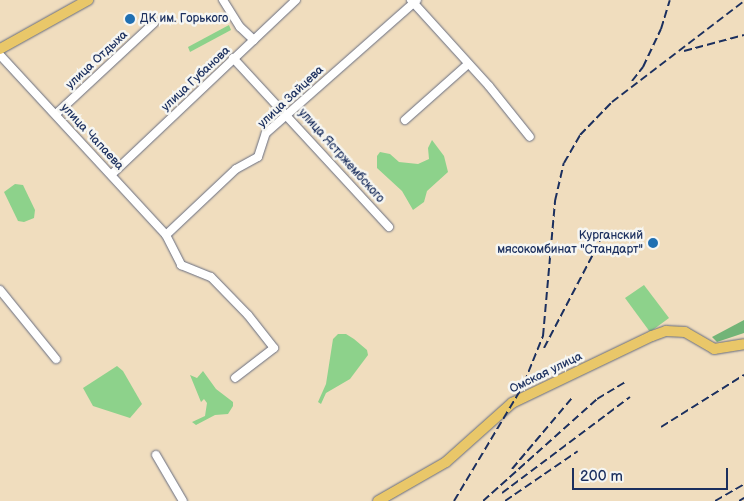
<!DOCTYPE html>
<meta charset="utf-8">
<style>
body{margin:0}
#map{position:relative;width:744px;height:501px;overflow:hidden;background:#f0ddbe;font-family:"Balsamiq Sans",sans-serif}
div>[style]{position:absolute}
.green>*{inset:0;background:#8dd28b}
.forest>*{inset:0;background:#72b477}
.roads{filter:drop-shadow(0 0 1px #666c80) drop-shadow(0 0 1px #666c80)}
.minor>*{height:8px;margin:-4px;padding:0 4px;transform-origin:4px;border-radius:4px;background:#fff}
.major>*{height:10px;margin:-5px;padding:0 5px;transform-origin:5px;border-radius:5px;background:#e9c769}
.rail>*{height:2px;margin-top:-1px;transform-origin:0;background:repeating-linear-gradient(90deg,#1b2f5e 0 8px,transparent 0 12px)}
.dots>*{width:14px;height:14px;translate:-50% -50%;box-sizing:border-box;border:2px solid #f6f6f2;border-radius:50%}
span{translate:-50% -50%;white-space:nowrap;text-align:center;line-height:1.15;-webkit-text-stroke:5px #f6f6f2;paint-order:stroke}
.poi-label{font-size:12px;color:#1b2f5e}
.left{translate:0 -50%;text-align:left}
.right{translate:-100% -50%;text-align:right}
.street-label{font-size:12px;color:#1b2f5e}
.scale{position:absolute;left:572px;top:468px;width:156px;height:22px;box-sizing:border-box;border:2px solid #1b2f5e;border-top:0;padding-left:6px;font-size:15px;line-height:18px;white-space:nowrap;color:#1b2f5e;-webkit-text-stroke:4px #f6f6f2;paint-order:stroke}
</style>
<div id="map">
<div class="green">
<i style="clip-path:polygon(229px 25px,231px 30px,190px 52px,188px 47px)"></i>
<i style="clip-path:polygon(432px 140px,444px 156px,448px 172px,427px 191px,424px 202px,413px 210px,402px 191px,377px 168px,377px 156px,380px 152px,390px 154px,399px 162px,418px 164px,429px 159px,428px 148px)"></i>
<i style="clip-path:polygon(15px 184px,23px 185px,35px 210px,34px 218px,24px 222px,18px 221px,4px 192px)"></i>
<i style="clip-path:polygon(644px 285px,669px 318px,650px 332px,625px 298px)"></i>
<i style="clip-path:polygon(338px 334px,346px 334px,354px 339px,367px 350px,368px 355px,350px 379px,326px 393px,321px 404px,318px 402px,326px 384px,333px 339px)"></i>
<i style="clip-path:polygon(117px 366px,123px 371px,142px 404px,130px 418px,93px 406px,83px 388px)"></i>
<i style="clip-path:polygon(203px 371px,216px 389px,233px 402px,233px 406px,228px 414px,215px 415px,196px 425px,192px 422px,205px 416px,207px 403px,204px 399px,201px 402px,190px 375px,197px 378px)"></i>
</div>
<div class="forest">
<i style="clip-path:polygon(744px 320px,744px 333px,717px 342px,712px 337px)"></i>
</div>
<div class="roads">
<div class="minor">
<i style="left:223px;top:0;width:32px;rotate:58deg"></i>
<i style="left:240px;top:27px;width:19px;rotate:43deg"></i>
<i style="left:411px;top:0;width:116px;rotate:47.8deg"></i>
<i style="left:489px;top:86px;width:65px;rotate:51.2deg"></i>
<i style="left:0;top:55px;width:245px;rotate:47.3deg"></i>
<i style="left:166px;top:235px;width:34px;rotate:63deg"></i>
<i style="left:181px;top:265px;width:32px;rotate:22deg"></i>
<i style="left:211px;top:277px;width:53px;rotate:45.8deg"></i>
<i style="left:248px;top:315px;width:42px;rotate:51.8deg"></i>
<i style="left:274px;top:348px;width:49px;rotate:142.4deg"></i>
<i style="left:233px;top:58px;width:230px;rotate:47.3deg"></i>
<i style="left:56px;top:114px;width:134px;rotate:-42.9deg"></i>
<i style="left:405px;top:120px;width:84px;rotate:-41.6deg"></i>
<i style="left:112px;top:174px;width:253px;rotate:-43.4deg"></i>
<i style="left:166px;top:235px;width:96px;rotate:-43.3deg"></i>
<i style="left:236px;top:169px;width:25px;rotate:-29deg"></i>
<i style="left:258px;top:157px;width:25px;rotate:-72deg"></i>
<i style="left:266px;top:133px;width:201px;rotate:-41.4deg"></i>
<i style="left:0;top:290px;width:89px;rotate:50.9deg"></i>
<i style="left:156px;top:455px;width:53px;rotate:59.6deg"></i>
</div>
<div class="major">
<i style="left:0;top:49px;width:101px;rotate:-29.1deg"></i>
<i style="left:378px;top:501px;width:78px;rotate:-29.8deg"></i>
<i style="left:446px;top:462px;width:89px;rotate:-41.8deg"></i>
<i style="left:512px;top:403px;width:155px;rotate:-25.6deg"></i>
<i style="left:652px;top:336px;width:15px;rotate:-20deg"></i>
<i style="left:666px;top:331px;width:19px;rotate:3deg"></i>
<i style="left:685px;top:332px;width:34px;rotate:30deg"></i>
<i style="left:714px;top:349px;width:30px;rotate:-9deg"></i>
</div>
</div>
<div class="rail">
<i style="left:684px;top:51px;width:62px;rotate:-14.9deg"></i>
<i style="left:632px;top:81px;width:18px;rotate:-52deg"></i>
<i style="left:643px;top:67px;width:42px;rotate:-64.7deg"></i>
<i style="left:661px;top:29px;width:30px;rotate:-73deg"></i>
<i style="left:544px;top:348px;width:125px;rotate:-62.4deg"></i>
<i style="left:524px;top:383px;width:51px;rotate:-68deg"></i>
<i style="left:543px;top:336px;width:136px;rotate:-84.9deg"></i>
<i style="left:555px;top:201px;width:39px;rotate:-77deg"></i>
<i style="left:564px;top:163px;width:32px;rotate:-60deg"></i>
<i style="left:580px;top:135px;width:46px;rotate:-45.9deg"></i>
<i style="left:612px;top:102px;width:166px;rotate:-37.4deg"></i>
<i style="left:661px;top:427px;width:98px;rotate:-32.1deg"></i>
<i style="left:512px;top:469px;width:93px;rotate:-49.8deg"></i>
<i style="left:502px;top:493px;width:160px;rotate:-36.9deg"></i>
<i style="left:454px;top:501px;width:142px;rotate:-59.1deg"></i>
<i style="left:483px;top:501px;width:153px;rotate:-41.8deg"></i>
<i style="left:597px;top:399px;width:33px;rotate:-31deg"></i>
<i style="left:505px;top:501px;width:88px;rotate:-34.4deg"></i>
<i style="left:715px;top:501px;width:34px;rotate:-30deg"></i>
<i style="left:739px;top:501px;width:6px;rotate:-31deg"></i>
</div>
<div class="dots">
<i style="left:130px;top:19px;background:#1f6fb2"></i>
<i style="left:653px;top:243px;background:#1f6fb2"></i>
</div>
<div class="poi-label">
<span class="left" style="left:140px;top:19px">ДК им. Горького</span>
<span class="right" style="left:643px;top:243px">Курганский<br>мясокомбинат "Стандарт"</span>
</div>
<div class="street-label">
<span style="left:97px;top:60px;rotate:-43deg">улица Отдыха</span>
<span style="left:196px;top:79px;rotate:-43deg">улица Губанова</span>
<span style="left:291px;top:97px;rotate:-43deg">улица Зайцева</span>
<span style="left:92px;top:137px;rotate:47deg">улица Чапаева</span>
<span style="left:341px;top:156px;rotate:48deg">улица Ястржембского</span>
<span style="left:546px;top:373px;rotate:-26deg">Омская улица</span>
</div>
<div class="scale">200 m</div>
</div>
